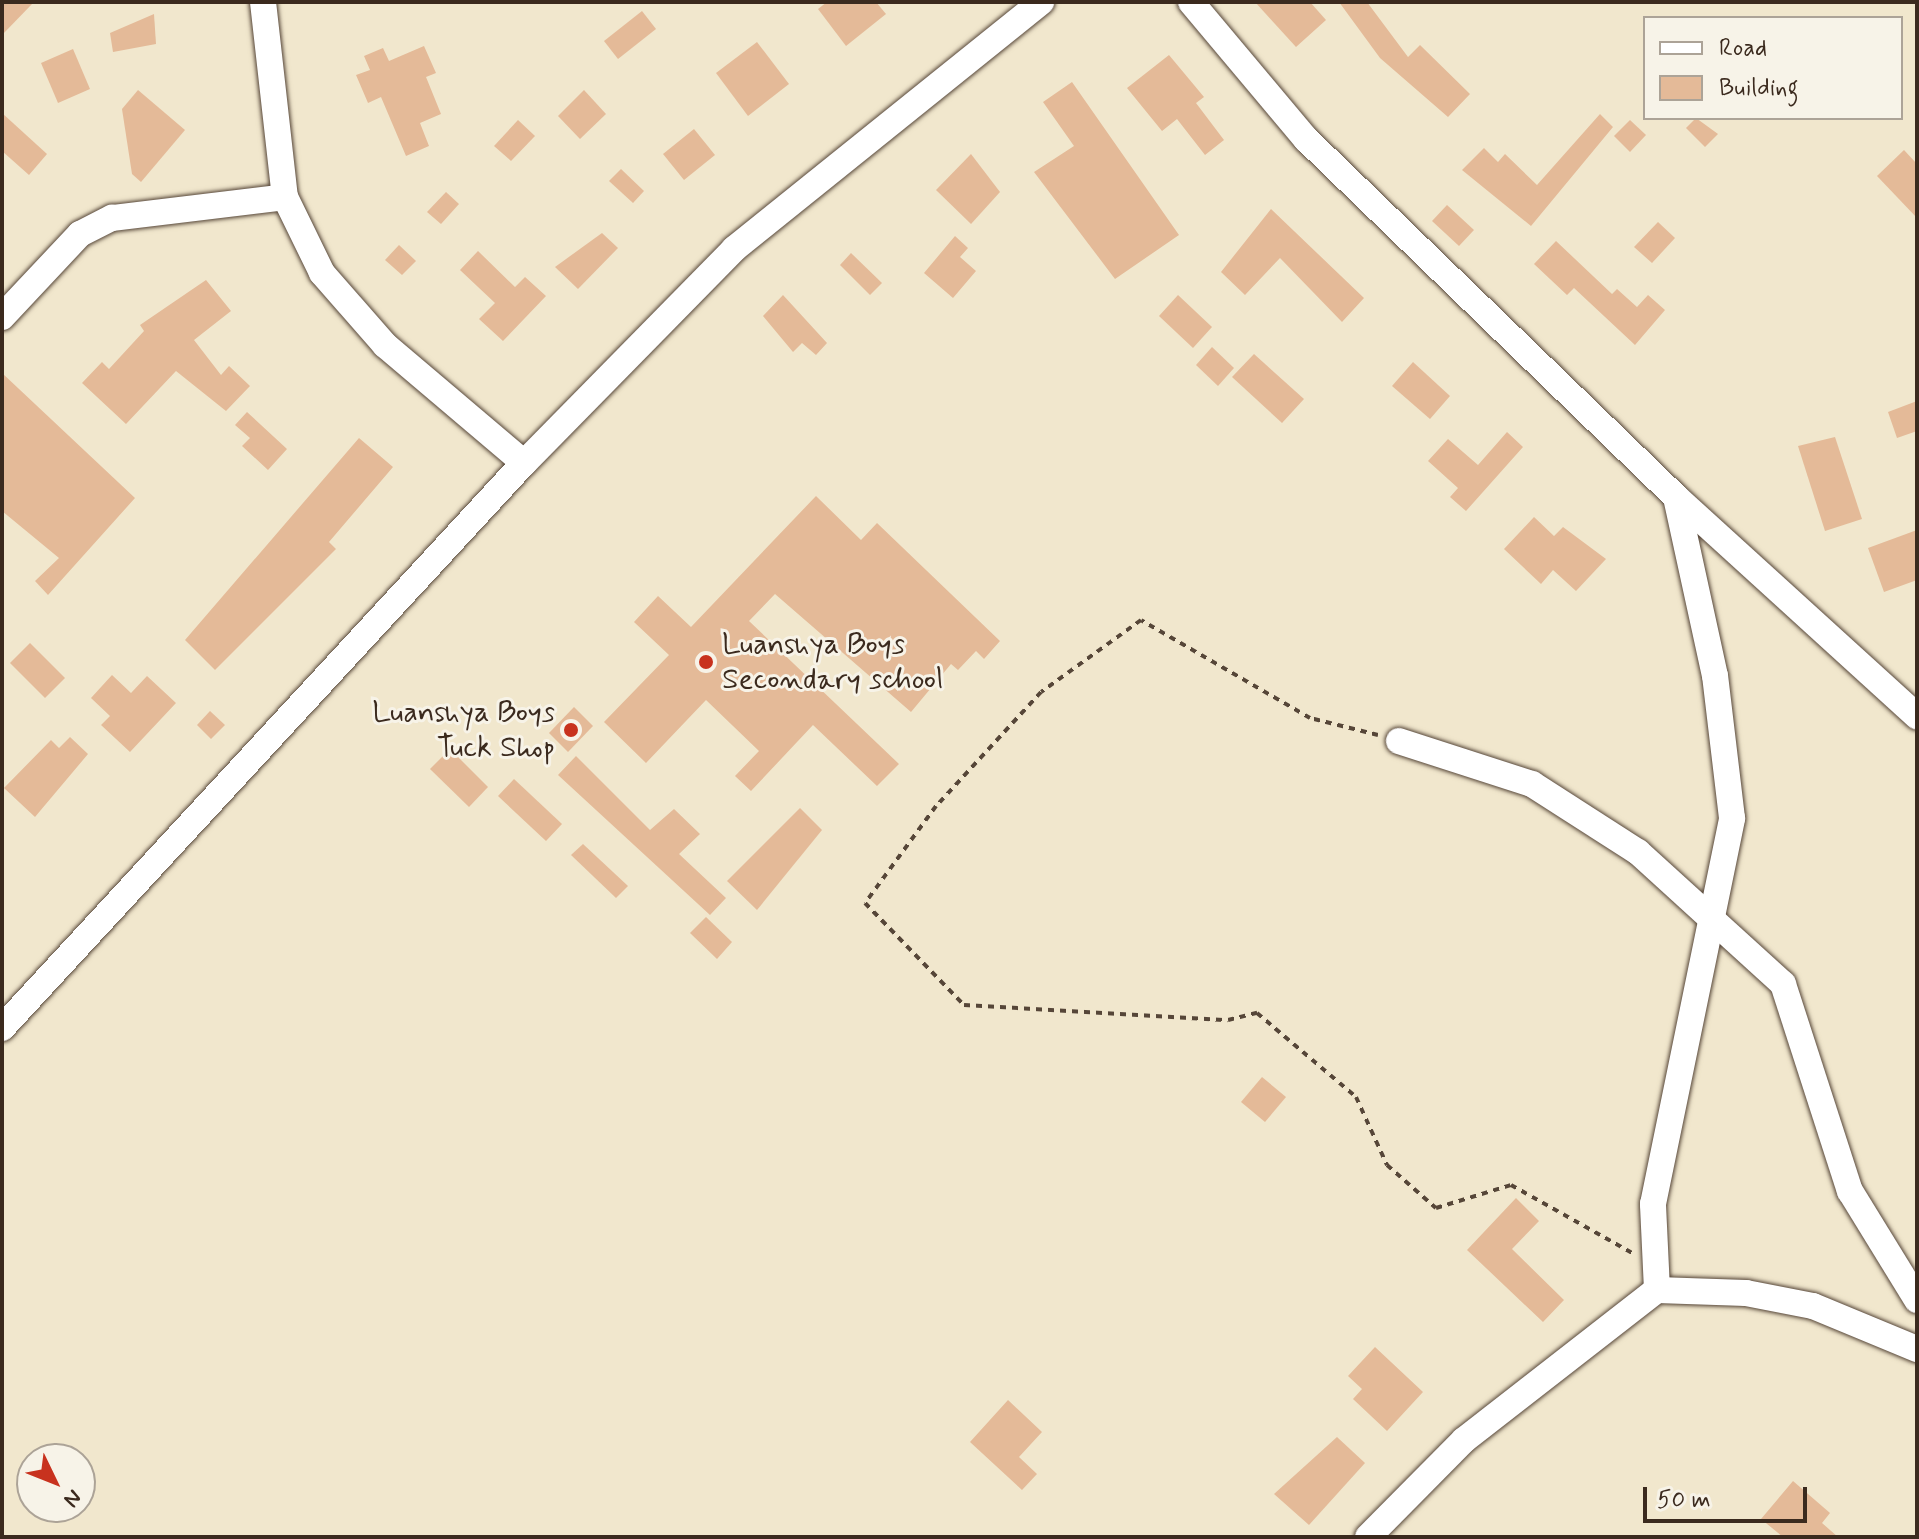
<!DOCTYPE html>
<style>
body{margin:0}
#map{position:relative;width:1919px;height:1539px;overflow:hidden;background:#f1e7cd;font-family:Mynerve,sans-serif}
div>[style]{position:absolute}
.building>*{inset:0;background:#e4ba98}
.path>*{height:4px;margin-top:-2px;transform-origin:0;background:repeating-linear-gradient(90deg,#564638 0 6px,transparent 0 12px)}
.roads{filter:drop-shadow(0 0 2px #564638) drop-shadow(0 0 2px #564638)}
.minor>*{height:26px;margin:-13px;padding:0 13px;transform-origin:13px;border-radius:13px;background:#fff}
.dots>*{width:22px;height:22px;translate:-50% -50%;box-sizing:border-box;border:4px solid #f7f3e8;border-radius:50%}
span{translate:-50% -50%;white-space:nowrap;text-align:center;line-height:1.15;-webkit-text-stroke:6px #f7f3e8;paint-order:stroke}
.poi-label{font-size:30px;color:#3b2a1e}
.left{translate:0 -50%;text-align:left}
.right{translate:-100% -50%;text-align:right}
.frame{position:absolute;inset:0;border:4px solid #3b2a1e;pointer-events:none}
.legend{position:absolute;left:1643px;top:16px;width:260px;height:104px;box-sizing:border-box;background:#f7f3e8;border:2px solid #aca397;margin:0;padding:10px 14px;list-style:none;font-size:24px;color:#3b2a1e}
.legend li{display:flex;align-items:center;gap:16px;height:40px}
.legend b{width:40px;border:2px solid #aca397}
.north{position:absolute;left:16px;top:1443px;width:80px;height:80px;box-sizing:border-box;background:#f7f3e8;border:2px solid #aca397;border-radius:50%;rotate:133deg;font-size:22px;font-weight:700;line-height:32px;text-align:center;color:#3b2a1e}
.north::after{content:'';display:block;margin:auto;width:28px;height:36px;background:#c8321e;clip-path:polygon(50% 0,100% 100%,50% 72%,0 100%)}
.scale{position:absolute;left:1643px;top:1487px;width:164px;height:36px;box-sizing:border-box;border:4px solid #3b2a1e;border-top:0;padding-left:10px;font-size:24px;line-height:28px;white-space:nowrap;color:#3b2a1e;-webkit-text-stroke:6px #f7f3e8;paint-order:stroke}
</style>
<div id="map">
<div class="building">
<i style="clip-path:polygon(2px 2px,34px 2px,2px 35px)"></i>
<i style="clip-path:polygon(827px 2px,876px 2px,886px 14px,846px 46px,818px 9px)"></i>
<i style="clip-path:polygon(1255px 2px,1310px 2px,1326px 20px,1296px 47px)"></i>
<i style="clip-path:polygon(1339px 2px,1367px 2px,1408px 57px,1420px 45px,1470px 94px,1448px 117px,1380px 58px)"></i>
<i style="clip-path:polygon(642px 11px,656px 29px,618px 59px,604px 41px)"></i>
<i style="clip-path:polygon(154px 14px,156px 44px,113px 52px,110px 33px)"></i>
<i style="clip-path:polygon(757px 42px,789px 84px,748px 116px,716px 73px)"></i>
<i style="clip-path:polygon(424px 46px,436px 73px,426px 77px,441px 114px,420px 123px,429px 146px,406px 156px,381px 97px,368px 103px,356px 75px,370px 70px,364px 56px,383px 48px,389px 61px)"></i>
<i style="clip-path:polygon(73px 49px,90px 89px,58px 103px,41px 63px)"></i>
<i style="clip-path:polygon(1169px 55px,1204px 97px,1196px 103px,1224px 140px,1205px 155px,1177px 119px,1162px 131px,1127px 88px)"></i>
<i style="clip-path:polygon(1072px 82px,1179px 235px,1115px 279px,1034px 172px,1074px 146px,1043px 102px)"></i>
<i style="clip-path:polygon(138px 90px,185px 130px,141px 182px,132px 174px,122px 109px)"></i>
<i style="clip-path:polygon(584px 90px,606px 114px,580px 139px,558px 116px)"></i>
<i style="clip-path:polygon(2px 113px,47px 154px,29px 175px,2px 151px)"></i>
<i style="clip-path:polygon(1600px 114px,1613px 127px,1531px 226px,1462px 170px,1484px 148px,1498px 162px,1505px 154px,1537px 185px)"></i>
<i style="clip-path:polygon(1696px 118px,1718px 134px,1705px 147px,1686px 128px)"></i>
<i style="clip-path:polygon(518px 120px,535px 136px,511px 161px,494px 146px)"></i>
<i style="clip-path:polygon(1630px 120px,1646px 135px,1630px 152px,1614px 136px)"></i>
<i style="clip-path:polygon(694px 129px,715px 155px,684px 180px,663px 154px)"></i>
<i style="clip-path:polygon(1904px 150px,1917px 164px,1917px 218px,1877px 176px)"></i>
<i style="clip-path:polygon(971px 154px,1000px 192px,971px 224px,936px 190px)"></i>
<i style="clip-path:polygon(621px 169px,644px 191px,633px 203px,609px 181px)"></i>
<i style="clip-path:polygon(446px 192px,459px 204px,441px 224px,427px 212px)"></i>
<i style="clip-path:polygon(1447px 205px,1474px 230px,1459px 246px,1432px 221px)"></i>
<i style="clip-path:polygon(1271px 209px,1364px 298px,1342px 322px,1280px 258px,1245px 295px,1221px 272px)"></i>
<i style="clip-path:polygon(1658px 222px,1675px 238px,1652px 263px,1634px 247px)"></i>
<i style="clip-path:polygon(602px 233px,618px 248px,578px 289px,555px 267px)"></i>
<i style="clip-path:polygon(955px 236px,968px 248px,960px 257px,976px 271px,953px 298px,924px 273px)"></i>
<i style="clip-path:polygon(1556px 241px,1612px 294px,1617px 289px,1637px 307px,1648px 295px,1665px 310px,1635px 345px,1574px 288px,1567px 295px,1534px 264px)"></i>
<i style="clip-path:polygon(399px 245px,416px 261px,402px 275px,385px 260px)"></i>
<i style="clip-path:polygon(478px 251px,515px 287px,525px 277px,546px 296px,503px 341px,479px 319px,495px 303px,460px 270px)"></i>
<i style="clip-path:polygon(851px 253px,882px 283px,870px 295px,840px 265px)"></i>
<i style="clip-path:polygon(206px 280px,231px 311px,194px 340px,221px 375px,229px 366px,250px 386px,226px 411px,176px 371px,126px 424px,82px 383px,102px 362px,109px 369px,144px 331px,140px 325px)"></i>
<i style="clip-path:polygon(783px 295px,827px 343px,816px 355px,802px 343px,793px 352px,763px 316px)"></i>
<i style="clip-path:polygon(1178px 295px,1212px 327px,1193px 348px,1159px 316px)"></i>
<i style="clip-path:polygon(1212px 347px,1234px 368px,1218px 386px,1196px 365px)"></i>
<i style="clip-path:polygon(1254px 354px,1304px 399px,1282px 423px,1232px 377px)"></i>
<i style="clip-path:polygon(1413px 362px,1450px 396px,1430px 419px,1392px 386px)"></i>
<i style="clip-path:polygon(2px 373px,135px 498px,48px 595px,35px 581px,59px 558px,2px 511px)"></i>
<i style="clip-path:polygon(1917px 401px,1917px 431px,1897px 438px,1888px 412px)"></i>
<i style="clip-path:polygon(247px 412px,287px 449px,268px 470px,242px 446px,250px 438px,235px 425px)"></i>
<i style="clip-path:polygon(1507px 432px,1523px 447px,1466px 511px,1450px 497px,1458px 488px,1428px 461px,1448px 439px,1478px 465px)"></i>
<i style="clip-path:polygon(1835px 437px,1862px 519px,1825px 531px,1798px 446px)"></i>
<i style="clip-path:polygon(359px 438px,393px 467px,329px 542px,336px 549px,215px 670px,185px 640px)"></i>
<i style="clip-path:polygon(816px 496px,861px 540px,877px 523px,1000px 641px,984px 659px,976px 651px,958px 670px,951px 664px,911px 712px,775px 594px,749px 621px,899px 764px,877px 786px,813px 725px,751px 791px,735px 776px,759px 751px,706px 700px,646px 763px,604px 722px,669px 655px,634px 622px,658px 596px,691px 627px)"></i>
<i style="clip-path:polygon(1534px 517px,1554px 536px,1563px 527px,1606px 559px,1576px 591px,1553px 570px,1541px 584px,1504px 549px)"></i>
<i style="clip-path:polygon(1917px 530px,1917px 580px,1884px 592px,1868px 548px)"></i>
<i style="clip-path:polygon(30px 643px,65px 678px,45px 698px,10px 663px)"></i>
<i style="clip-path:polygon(112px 675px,131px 693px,147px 676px,176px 703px,130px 752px,101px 725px,110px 716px,91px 698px)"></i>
<i style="clip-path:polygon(574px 707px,593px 726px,568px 752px,549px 733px)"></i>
<i style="clip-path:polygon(210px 711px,225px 725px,211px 739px,197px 725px)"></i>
<i style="clip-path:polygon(70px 737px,88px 754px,35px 817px,4px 788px,51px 740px,59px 748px)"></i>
<i style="clip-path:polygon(450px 749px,488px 787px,469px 807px,430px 769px)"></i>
<i style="clip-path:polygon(576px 756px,650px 830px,674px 809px,700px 834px,679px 854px,726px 898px,710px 915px,558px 775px)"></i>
<i style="clip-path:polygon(514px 779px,562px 824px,546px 841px,498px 796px)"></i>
<i style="clip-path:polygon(800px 808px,822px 830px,757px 910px,727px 881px)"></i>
<i style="clip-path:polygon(583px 844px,628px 886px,616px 898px,571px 855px)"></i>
<i style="clip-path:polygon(706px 917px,732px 942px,717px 959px,690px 933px)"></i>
<i style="clip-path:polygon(1262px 1077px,1286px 1097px,1265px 1122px,1241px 1102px)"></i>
<i style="clip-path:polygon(1516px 1198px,1539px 1221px,1512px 1249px,1564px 1300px,1543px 1322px,1467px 1250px)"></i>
<i style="clip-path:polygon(1375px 1347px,1423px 1392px,1387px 1431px,1353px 1399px,1362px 1389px,1348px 1376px)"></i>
<i style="clip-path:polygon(1008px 1400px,1042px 1432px,1019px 1457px,1037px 1474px,1022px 1490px,970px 1442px)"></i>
<i style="clip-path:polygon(1337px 1437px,1365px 1463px,1309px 1525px,1274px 1494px)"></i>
<i style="clip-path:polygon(1793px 1481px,1830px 1513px,1822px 1523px,1838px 1537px,1783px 1537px,1761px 1519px)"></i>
</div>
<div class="path">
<i style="left:1378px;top:735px;width:70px;rotate:-166deg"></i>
<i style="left:1310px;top:718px;width:195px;rotate:-149.9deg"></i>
<i style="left:1141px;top:620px;width:123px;rotate:144.2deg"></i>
<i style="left:1041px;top:692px;width:155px;rotate:132.6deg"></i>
<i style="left:936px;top:806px;width:120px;rotate:126.2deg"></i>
<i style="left:865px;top:903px;width:142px;rotate:45.9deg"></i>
<i style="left:964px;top:1005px;width:264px;rotate:3.3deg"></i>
<i style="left:1228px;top:1020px;width:30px;rotate:-14deg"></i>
<i style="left:1257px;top:1013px;width:130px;rotate:40.3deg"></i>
<i style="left:1356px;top:1097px;width:75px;rotate:65.5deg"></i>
<i style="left:1387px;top:1165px;width:65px;rotate:41.3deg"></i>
<i style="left:1436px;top:1208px;width:78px;rotate:-17deg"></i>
<i style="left:1511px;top:1185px;width:139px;rotate:29.3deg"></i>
</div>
<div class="roads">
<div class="minor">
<i style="left:263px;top:2px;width:196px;rotate:83.6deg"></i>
<i style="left:285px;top:197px;width:85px;rotate:64deg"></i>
<i style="left:322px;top:273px;width:96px;rotate:48.8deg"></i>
<i style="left:385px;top:345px;width:182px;rotate:40.3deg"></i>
<i style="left:1191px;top:2px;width:179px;rotate:50deg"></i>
<i style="left:1306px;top:139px;width:515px;rotate:44.06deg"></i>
<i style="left:1676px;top:497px;width:326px;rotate:42.3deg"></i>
<i style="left:2px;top:317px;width:114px;rotate:-46.8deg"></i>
<i style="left:80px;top:234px;width:36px;rotate:-27deg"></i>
<i style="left:112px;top:218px;width:174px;rotate:-6.9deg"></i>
<i style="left:1399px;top:741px;width:140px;rotate:17.9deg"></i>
<i style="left:1532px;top:784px;width:126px;rotate:32.7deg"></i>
<i style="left:1638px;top:852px;width:196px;rotate:42.3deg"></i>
<i style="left:1783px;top:984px;width:218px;rotate:72.1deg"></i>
<i style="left:1850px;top:1191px;width:128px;rotate:58.4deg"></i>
<i style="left:2px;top:1028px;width:769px;rotate:-47.27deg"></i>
<i style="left:524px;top:463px;width:300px;rotate:-45.5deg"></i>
<i style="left:734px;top:249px;width:394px;rotate:-38.8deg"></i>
<i style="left:1657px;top:1290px;width:89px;rotate:1.9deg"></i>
<i style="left:1746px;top:1293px;width:68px;rotate:11deg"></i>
<i style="left:1813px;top:1306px;width:113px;rotate:22.5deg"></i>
<i style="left:1368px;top:1537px;width:136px;rotate:-45.3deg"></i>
<i style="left:1464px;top:1440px;width:244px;rotate:-37.9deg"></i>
<i style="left:1657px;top:1290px;width:86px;rotate:-92.7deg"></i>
<i style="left:1653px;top:1204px;width:394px;rotate:-78.4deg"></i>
<i style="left:1732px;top:818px;width:143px;rotate:-96.8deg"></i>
<i style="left:1715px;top:676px;width:183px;rotate:-102.3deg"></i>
</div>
</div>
<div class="dots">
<i style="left:706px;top:662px;background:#c8321e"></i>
<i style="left:571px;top:730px;background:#c8321e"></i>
</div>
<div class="poi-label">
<span class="left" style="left:722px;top:662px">Luanshya Boys<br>Secondary school</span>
<span class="right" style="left:555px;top:730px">Luanshya Boys<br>Tuck Shop</span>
</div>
<div class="frame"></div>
<ul class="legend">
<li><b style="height:10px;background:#fff"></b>Road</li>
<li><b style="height:22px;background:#e4ba98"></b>Building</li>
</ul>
<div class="north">N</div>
<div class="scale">50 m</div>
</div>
